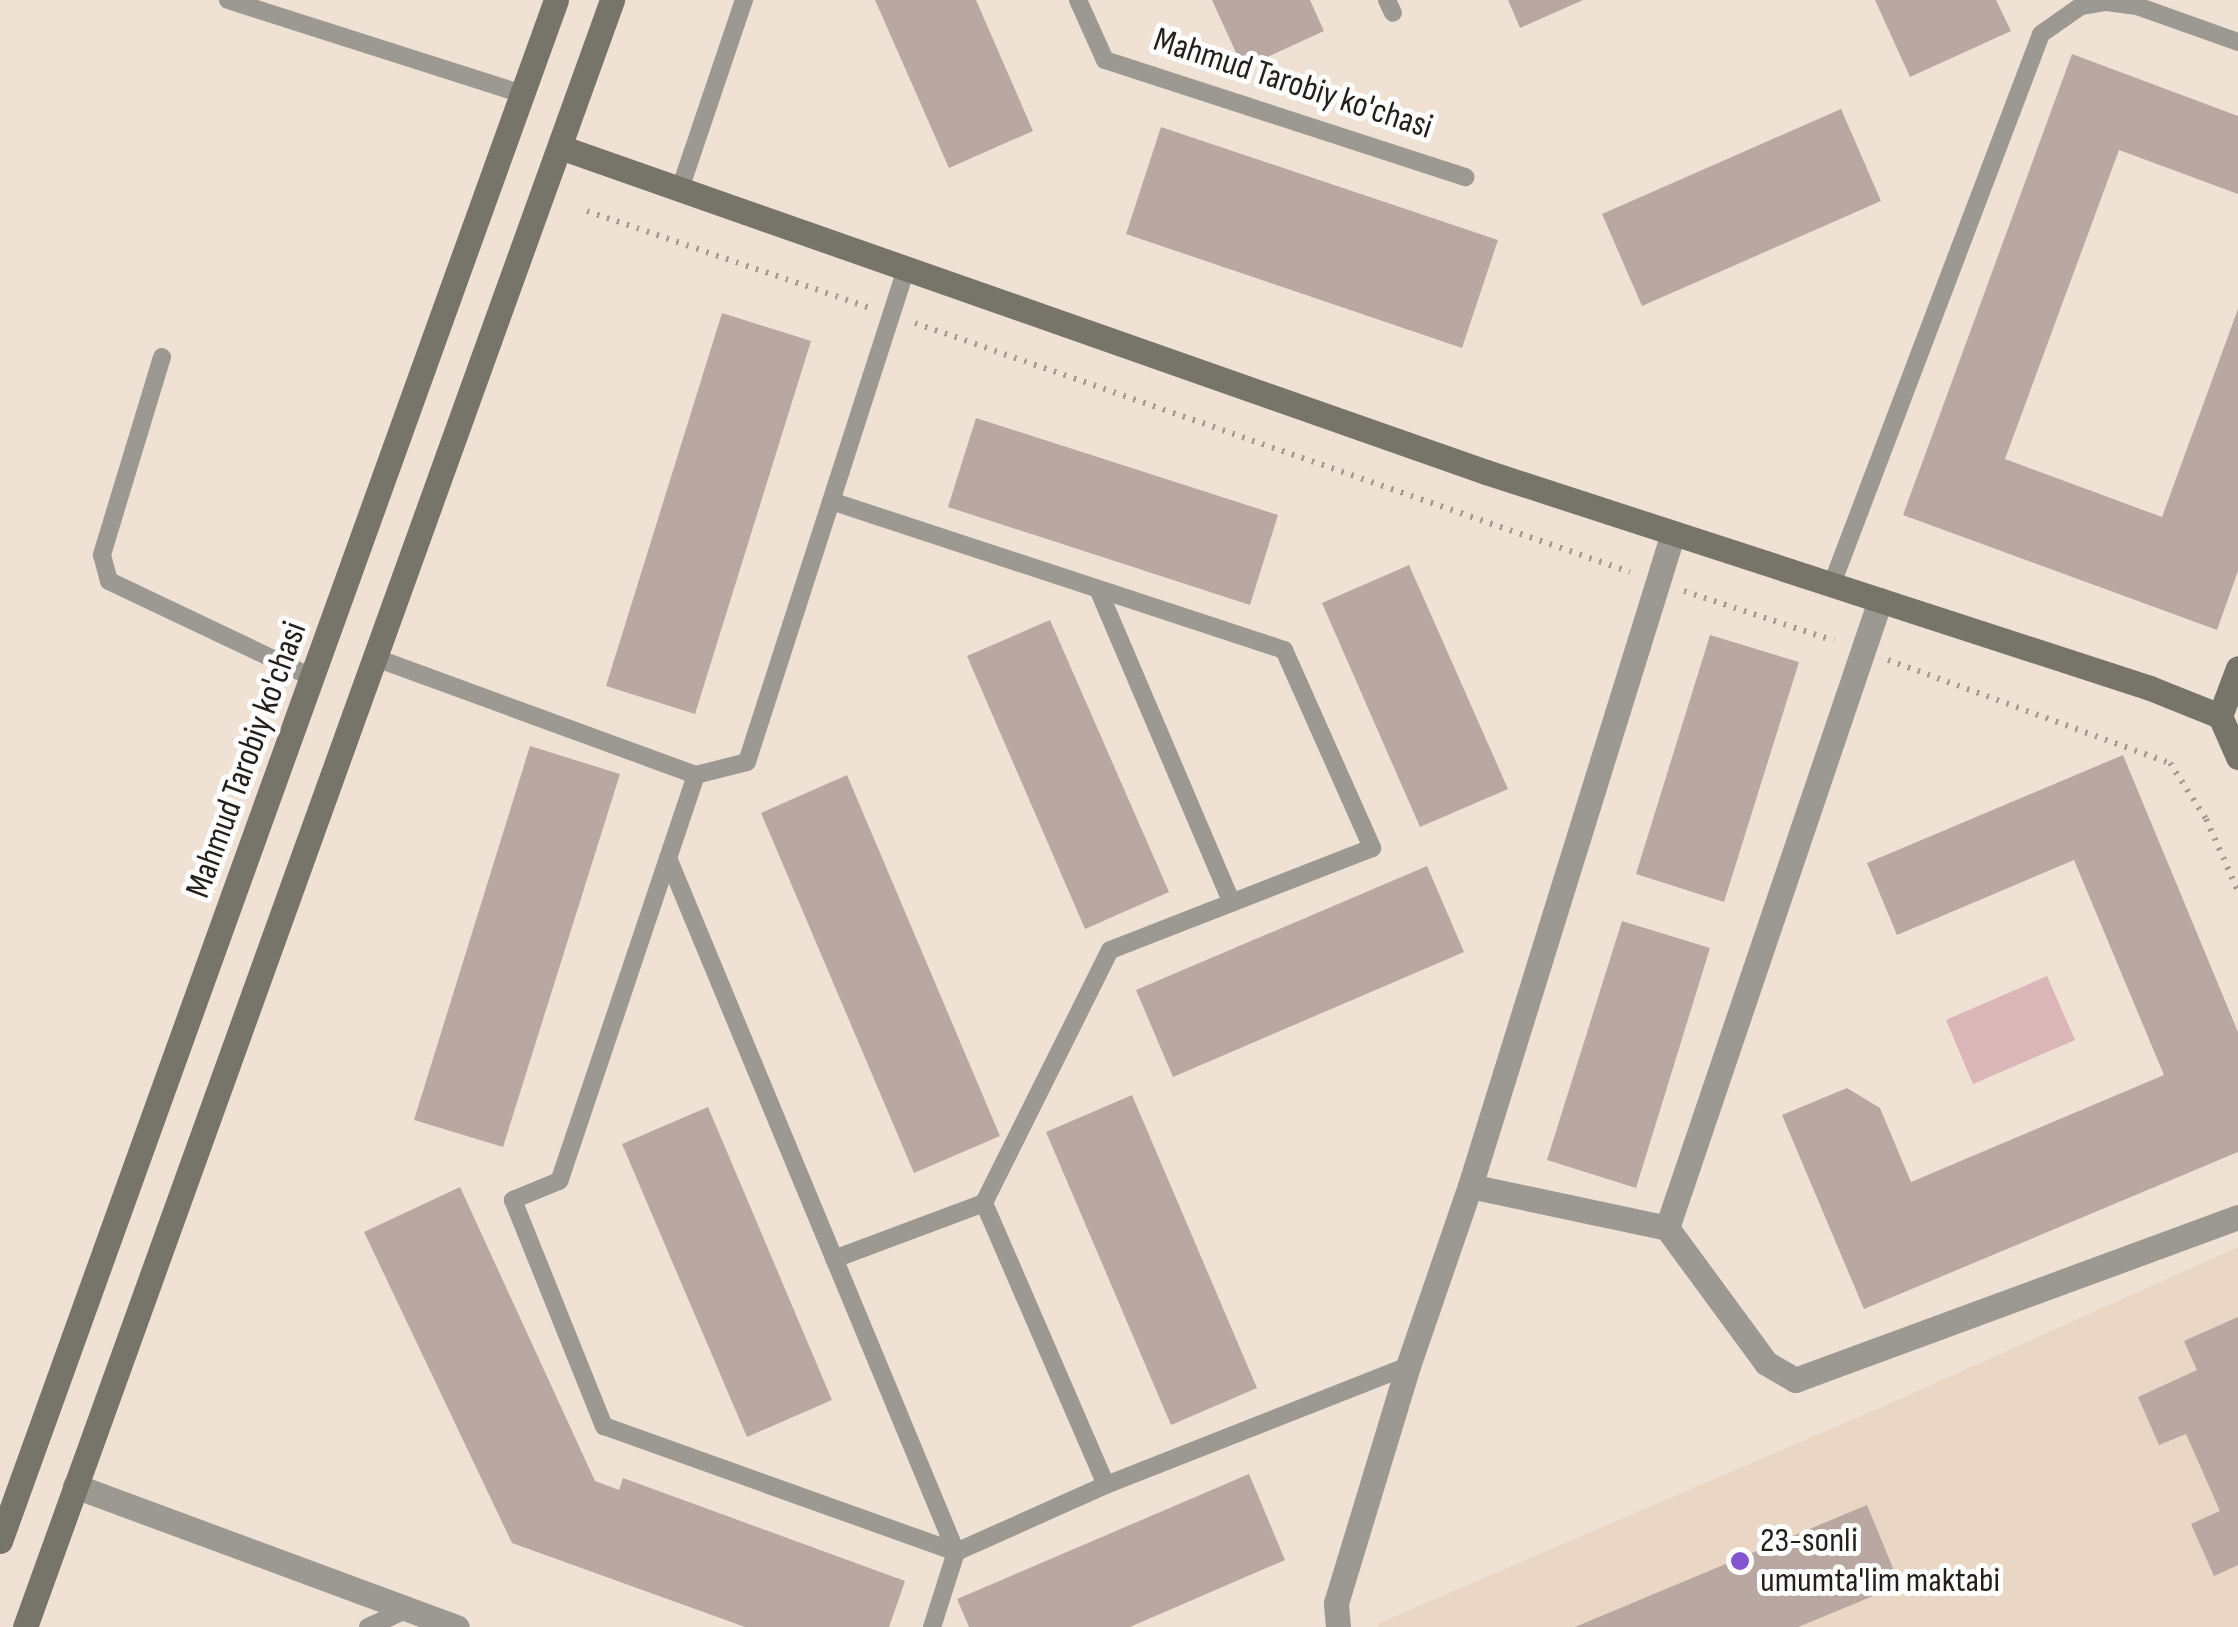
<!DOCTYPE html>
<style>
body{margin:0}
#map{position:relative;width:2238px;height:1627px;overflow:hidden;background:#efe2d5;font-family:"Sofia Sans Condensed",sans-serif}
div>[style]{position:absolute}
.built>*{inset:0;background:#e9d6c4}
.green>*{inset:0;background:#dbb6b8}
.building>*{inset:0;background:#b9a8a1}
.path>*{height:6px;margin-top:-3px;transform-origin:0;background:repeating-linear-gradient(90deg,#a69c92 0 2.5px,transparent 0 10.5px)}
.lane>*{height:18px;margin:-9px;padding:0 9px;transform-origin:9px;border-radius:9px;background:#9b9992}
.street>*{height:25px;margin:-12.5px;padding:0 12.5px;transform-origin:12.5px;border-radius:12.5px;background:#9b9992}
.secondary>*{height:25px;margin:-12.5px;padding:0 12.5px;transform-origin:12.5px;border-radius:12.5px;background:#77746a}
.dots>*{width:28px;height:28px;translate:-50% -50%;box-sizing:border-box;border:5px solid #fff;border-radius:50%}
span{translate:-50% -50%;white-space:nowrap;text-align:center;line-height:1.15;-webkit-text-stroke:10px #fff;paint-order:stroke}
.street-label{font-size:35px;color:#241f1a}
.poi-label{font-size:35px;color:#241f1a}
.left{translate:0 -50%;text-align:left}
</style>
<div id="map">
<div class="built">
<i style="clip-path:polygon(2238px 1247px,2238px 1627px,1379px 1627px,1377px 1624px,1891px 1403px)"></i>
</div>
<div class="green">
<i style="clip-path:polygon(2047px 976px,2075px 1040px,1973px 1084px,1946px 1020px)"></i>
</div>
<div class="building">
<i style="clip-path:polygon(875px 0,976px 0,1033px 131px,949px 168px)"></i>
<i style="clip-path:polygon(1212px 0,1310px 0,1324px 31px,1243px 68px)"></i>
<i style="clip-path:polygon(1508px 0,1583px 0,1520px 28px)"></i>
<i style="clip-path:polygon(1875px 0,1996px 0,2011px 31px,1910px 77px)"></i>
<i style="clip-path:polygon(2072px 54px,2238px 116px,2238px 194px,2119px 150px,2005px 459px,2162px 517px,2238px 309px,2238px 571px,2217px 630px,1903px 515px)"></i>
<i style="clip-path:polygon(1841px 109px,1881px 201px,1642px 306px,1602px 214px)"></i>
<i style="clip-path:polygon(1161px 127px,1498px 240px,1462px 348px,1126px 234px)"></i>
<i style="clip-path:polygon(722px 313px,811px 341px,695px 714px,606px 686px)"></i>
<i style="clip-path:polygon(976px 418px,1278px 515px,1250px 605px,948px 507px)"></i>
<i style="clip-path:polygon(1409px 565px,1508px 789px,1420px 827px,1322px 603px)"></i>
<i style="clip-path:polygon(1050px 620px,1169px 892px,1085px 929px,967px 656px)"></i>
<i style="clip-path:polygon(1710px 635px,1799px 662px,1724px 902px,1636px 874px)"></i>
<i style="clip-path:polygon(530px 746px,620px 774px,503px 1147px,414px 1120px)"></i>
<i style="clip-path:polygon(2123px 755px,2238px 1032px,2238px 1152px,1864px 1309px,1782px 1115px,1847px 1088px,1880px 1108px,1911px 1182px,2164px 1075px,2074px 860px,1897px 935px,1867px 863px)"></i>
<i style="clip-path:polygon(847px 775px,1000px 1136px,914px 1173px,761px 813px)"></i>
<i style="clip-path:polygon(1427px 866px,1464px 952px,1173px 1077px,1136px 990px)"></i>
<i style="clip-path:polygon(1622px 921px,1710px 948px,1636px 1188px,1547px 1160px)"></i>
<i style="clip-path:polygon(1132px 1095px,1257px 1388px,1171px 1425px,1046px 1132px)"></i>
<i style="clip-path:polygon(708px 1107px,832px 1400px,747px 1437px,622px 1144px)"></i>
<i style="clip-path:polygon(460px 1187px,595px 1481px,619px 1490px,623px 1478px,905px 1581px,889px 1627px,745px 1627px,512px 1543px,364px 1232px)"></i>
<i style="clip-path:polygon(2238px 1317px,2238px 1565px,2214px 1576px,2191px 1524px,2220px 1511px,2186px 1434px,2159px 1445px,2138px 1397px,2197px 1370px,2184px 1341px)"></i>
<i style="clip-path:polygon(1249px 1474px,1285px 1560px,1130px 1627px,969px 1627px,957px 1599px)"></i>
<i style="clip-path:polygon(1867px 1505px,1900px 1585px,1798px 1627px,1575px 1627px)"></i>
</div>
<div class="path">
<i style="left:587px;top:211px;width:299px;rotate:18.9deg"></i>
<i style="left:915px;top:323px;width:757px;rotate:19.2deg"></i>
<i style="left:1684px;top:591px;width:158px;rotate:18.4deg"></i>
<i style="left:1888px;top:660px;width:300px;rotate:20.1deg"></i>
<i style="left:2170px;top:763px;width:67px;rotate:57.3deg"></i>
<i style="left:2206px;top:819px;width:79px;rotate:66deg"></i>
</div>
<div class="lane">
<i style="left:228px;top:0;width:310px;rotate:17.7deg"></i>
<i style="left:1078px;top:0;width:66px;rotate:65.8deg"></i>
<i style="left:1105px;top:60px;width:379px;rotate:18deg"></i>
<i style="left:1387px;top:0;width:14px;rotate:65deg"></i>
<i style="left:680px;top:189px;width:200px;rotate:-71.3deg"></i>
<i style="left:906px;top:269px;width:518px;rotate:107.88deg"></i>
<i style="left:747px;top:762px;width:53px;rotate:165.7deg"></i>
<i style="left:696px;top:775px;width:428px;rotate:108.6deg"></i>
<i style="left:559px;top:1181px;width:50px;rotate:157.6deg"></i>
<i style="left:513px;top:1200px;width:244px;rotate:68.1deg"></i>
<i style="left:604px;top:1426px;width:374px;rotate:19.7deg"></i>
<i style="left:956px;top:1552px;width:164px;rotate:-24.1deg"></i>
<i style="left:1106px;top:1485px;width:325px;rotate:-21.5deg"></i>
<i style="left:162px;top:357px;width:207px;rotate:106.9deg"></i>
<i style="left:102px;top:555px;width:27px;rotate:75deg"></i>
<i style="left:109px;top:581px;width:226px;rotate:25.4deg"></i>
<i style="left:831px;top:501px;width:477px;rotate:18.2deg"></i>
<i style="left:1284px;top:650px;width:217px;rotate:66deg"></i>
<i style="left:1372px;top:848px;width:281px;rotate:158.7deg"></i>
<i style="left:1110px;top:950px;width:283px;rotate:116.5deg"></i>
<i style="left:984px;top:1203px;width:160px;rotate:159.5deg"></i>
<i style="left:1832px;top:584px;width:588px;rotate:-69.19deg"></i>
<i style="left:2041px;top:34px;width:49px;rotate:-35deg"></i>
<i style="left:2081px;top:6px;width:26px;rotate:-9deg"></i>
<i style="left:2107px;top:2px;width:30px;rotate:8deg"></i>
<i style="left:2137px;top:6px;width:107px;rotate:19.6deg"></i>
<i style="left:1098px;top:589px;width:341px;rotate:66.9deg"></i>
<i style="left:376px;top:658px;width:341px;rotate:20.1deg"></i>
<i style="left:668px;top:858px;width:751px;rotate:67.46deg"></i>
<i style="left:956px;top:1552px;width:79px;rotate:107.7deg"></i>
<i style="left:984px;top:1203px;width:307px;rotate:66.6deg"></i>
<i style="left:368px;top:1627px;width:44px;rotate:-24.2deg"></i>
</div>
<div class="street">
<i style="left:1470px;top:1186px;width:201px;rotate:12deg"></i>
<i style="left:1667px;top:1228px;width:167px;rotate:53.7deg"></i>
<i style="left:1766px;top:1363px;width:34px;rotate:30deg"></i>
<i style="left:1795px;top:1380px;width:472px;rotate:-20.2deg"></i>
<i style="left:1667px;top:1228px;width:663px;rotate:-71.26deg"></i>
<i style="left:75px;top:1486px;width:407px;rotate:20.3deg"></i>
<i style="left:1338px;top:1627px;width:24px;rotate:-95deg"></i>
<i style="left:1336px;top:1603px;width:248px;rotate:-73.1deg"></i>
<i style="left:1408px;top:1366px;width:190px;rotate:-71deg"></i>
<i style="left:1470px;top:1186px;width:684px;rotate:-72.73deg"></i>
</div>
<div class="secondary">
<i style="left:560px;top:147px;width:981px;rotate:19.34deg"></i>
<i style="left:1486px;top:472px;width:698px;rotate:18.02deg"></i>
<i style="left:2150px;top:688px;width:75px;rotate:21.8deg"></i>
<i style="left:2220px;top:716px;width:45px;rotate:66.3deg"></i>
<i style="left:2220px;top:716px;width:51px;rotate:-69.4deg"></i>
<i style="left:0;top:1541px;width:1638px;rotate:-70.16deg"></i>
<i style="left:25px;top:1627px;width:1730px;rotate:-70.16deg"></i>
</div>
<div class="dots">
<i style="left:1740px;top:1561px;background:#8355ce"></i>
</div>
<div class="street-label">
<span style="left:1293px;top:84px;rotate:18deg">Mahmud Tarobiy ko'chasi</span>
<span style="left:247px;top:760px;rotate:-70deg">Mahmud Tarobiy ko'chasi</span>
</div>
<div class="poi-label">
<span class="left" style="left:1760px;top:1561px">23-sonli<br>umumta'lim maktabi</span>
</div>
</div>
